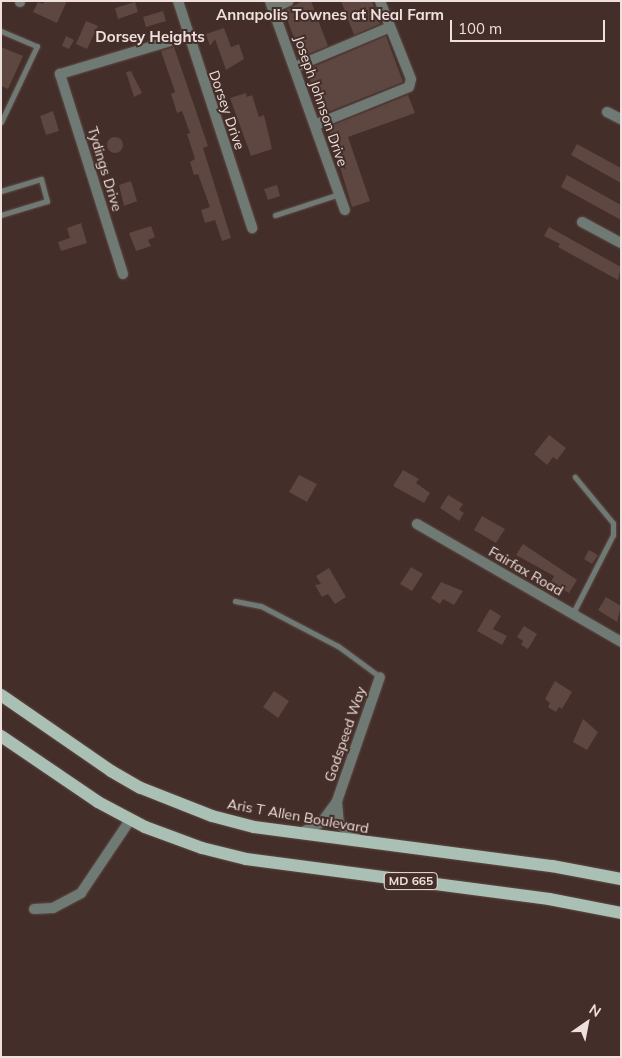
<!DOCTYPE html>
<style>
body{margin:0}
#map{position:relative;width:622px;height:1058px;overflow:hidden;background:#442e29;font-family:Mulish,sans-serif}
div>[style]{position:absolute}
.building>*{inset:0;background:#5e4641}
.round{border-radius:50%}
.roads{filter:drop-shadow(0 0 1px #5f4a46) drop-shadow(0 0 1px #5f4a46)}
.service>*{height:5px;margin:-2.5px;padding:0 2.5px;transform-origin:2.5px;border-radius:2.5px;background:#707a75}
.minor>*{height:10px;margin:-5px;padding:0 5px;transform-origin:5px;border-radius:5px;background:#707a75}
.primary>*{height:12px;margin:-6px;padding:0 6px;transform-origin:6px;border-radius:6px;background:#aac0b5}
span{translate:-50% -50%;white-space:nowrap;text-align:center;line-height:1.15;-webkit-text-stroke:4px #442e29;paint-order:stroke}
.shield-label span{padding:1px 4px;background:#442e29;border:1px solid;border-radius:4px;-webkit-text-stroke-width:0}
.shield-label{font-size:12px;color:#efe0dd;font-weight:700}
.street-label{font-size:14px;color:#efe0dd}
.neighbourhood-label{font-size:15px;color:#efe0dd;font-weight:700}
.frame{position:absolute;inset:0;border:2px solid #efe0dd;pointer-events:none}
.north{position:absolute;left:562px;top:998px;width:50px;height:50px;-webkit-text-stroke:4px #442e29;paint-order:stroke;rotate:33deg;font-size:14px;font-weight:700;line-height:20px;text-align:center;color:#efe0dd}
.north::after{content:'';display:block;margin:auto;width:18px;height:22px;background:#efe0dd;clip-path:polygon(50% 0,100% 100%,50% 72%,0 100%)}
.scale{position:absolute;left:450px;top:20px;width:155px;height:22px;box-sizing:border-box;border:2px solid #efe0dd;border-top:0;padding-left:6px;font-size:15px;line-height:18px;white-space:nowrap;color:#efe0dd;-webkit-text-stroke:4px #442e29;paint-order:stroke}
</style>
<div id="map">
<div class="building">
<i style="clip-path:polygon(44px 1px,67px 1px,57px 23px,33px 12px,38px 2px,43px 4px)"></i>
<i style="clip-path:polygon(302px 1px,311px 1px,328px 46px,301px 57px,284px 11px)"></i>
<i style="clip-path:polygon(341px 1px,372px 1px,380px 24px,354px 35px)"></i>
<i style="clip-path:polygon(135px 2px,138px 12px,118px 19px,115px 8px)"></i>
<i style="clip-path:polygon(163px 11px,166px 21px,146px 27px,143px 17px)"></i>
<i style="clip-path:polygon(86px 21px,98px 26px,87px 49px,76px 44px)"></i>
<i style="clip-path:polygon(224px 28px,231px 47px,239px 44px,244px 59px,226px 70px,215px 39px,210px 46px,206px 34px)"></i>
<i style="clip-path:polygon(66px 36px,74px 40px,69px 49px,62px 46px)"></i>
<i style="clip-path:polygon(386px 36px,403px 82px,323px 114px,306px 70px)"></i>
<i style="clip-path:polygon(1px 47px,23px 56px,8px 89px,1px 86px)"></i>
<i style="clip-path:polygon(174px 47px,208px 146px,203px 148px,231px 238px,222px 241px,215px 220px,205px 223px,201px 210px,210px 207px,198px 174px,194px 175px,190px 162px,195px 159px,187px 134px,190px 133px,182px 111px,177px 113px,171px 94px,175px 92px,161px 51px)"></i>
<i style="clip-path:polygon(131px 71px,142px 93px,134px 97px,126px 72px)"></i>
<i style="clip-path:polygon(246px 93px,247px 97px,252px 95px,259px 117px,264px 115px,272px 149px,251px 156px,230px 98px)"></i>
<i style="clip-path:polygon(408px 95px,415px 113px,348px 137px,370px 201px,352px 207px,328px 127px)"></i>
<i style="clip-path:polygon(53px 111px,59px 131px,46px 135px,40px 116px)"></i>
<i class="round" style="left:107px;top:137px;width:16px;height:16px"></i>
<i style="clip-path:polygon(577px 144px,621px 168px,621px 183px,571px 155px)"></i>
<i style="clip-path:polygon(567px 175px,621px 205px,621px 220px,561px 187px)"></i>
<i style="clip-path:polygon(131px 181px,137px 201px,124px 206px,119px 185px)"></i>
<i style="clip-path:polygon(277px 185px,280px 196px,268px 200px,264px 189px)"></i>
<i style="clip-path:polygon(81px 223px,87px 243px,61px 251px,58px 242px,70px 238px,67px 228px)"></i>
<i style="clip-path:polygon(151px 226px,155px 237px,148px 240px,151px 246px,136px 251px,129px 233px)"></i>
<i style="clip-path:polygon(549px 227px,621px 267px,618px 280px,558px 247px,560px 244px,544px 236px)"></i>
<i style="clip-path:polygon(549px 435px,566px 448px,557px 460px,553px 457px,547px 465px,534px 454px)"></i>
<i style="clip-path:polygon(403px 470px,419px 479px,416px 483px,430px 493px,424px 503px,393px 486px)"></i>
<i style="clip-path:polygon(299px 475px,317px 484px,307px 502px,289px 492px)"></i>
<i style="clip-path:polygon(448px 495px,463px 504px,459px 510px,464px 513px,459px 521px,440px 508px)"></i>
<i style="clip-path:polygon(482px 516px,505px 529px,496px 543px,474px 530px)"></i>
<i style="clip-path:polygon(523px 544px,577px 580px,569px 593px,551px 582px,554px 576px,516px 555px)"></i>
<i style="clip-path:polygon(589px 550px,598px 555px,592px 564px,584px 559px)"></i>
<i style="clip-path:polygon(411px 567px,423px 574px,412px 591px,400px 584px)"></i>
<i style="clip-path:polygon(329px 568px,346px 597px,335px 604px,328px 594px,322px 597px,315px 585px,321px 584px,316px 576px)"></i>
<i style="clip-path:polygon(441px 582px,463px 591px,454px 605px,443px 599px,440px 604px,431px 598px)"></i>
<i style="clip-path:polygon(606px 597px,621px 606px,617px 622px,598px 610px)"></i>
<i style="clip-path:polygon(490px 609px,501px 616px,493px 629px,507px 636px,502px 645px,477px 631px)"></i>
<i style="clip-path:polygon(524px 626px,537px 634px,528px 649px,521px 645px,523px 641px,517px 637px)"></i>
<i style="clip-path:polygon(555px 681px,572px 692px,562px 709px,559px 707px,556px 712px,548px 707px,550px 703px,545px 699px)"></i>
<i style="clip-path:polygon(274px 691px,289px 701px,278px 718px,263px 707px)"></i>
<i style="clip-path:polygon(583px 719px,598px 732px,587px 750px,573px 742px)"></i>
</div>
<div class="roads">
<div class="service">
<i style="left:1px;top:31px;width:39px;rotate:23deg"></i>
<i style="left:37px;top:46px;width:84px;rotate:115.3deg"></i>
<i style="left:1px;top:191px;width:42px;rotate:-16.7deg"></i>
<i style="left:41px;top:179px;width:23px;rotate:75deg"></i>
<i style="left:47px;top:201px;width:48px;rotate:163.1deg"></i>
<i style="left:275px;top:215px;width:67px;rotate:-18.2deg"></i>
<i style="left:235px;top:601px;width:26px;rotate:11deg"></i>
<i style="left:261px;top:606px;width:87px;rotate:27.5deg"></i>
<i style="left:338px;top:646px;width:52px;rotate:36.4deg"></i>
<i style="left:573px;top:613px;width:88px;rotate:-62.9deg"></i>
<i style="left:613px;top:535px;width:12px;rotate:-90deg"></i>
<i style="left:613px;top:523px;width:60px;rotate:-129.6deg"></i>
</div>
<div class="minor">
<i style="left:178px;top:1px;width:239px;rotate:71.9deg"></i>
<i style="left:270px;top:1px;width:222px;rotate:70.3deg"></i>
<i style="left:20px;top:2px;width:1px;rotate:-90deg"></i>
<i style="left:273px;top:8px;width:17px;rotate:-24deg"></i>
<i style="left:295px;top:67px;width:103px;rotate:-22.8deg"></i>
<i style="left:607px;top:112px;width:16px;rotate:27deg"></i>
<i style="left:315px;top:125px;width:101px;rotate:-22deg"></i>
<i style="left:409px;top:87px;width:8px;rotate:-76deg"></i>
<i style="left:411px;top:79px;width:84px;rotate:-111.7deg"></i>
<i style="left:582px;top:222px;width:44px;rotate:28.3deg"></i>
<i style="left:123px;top:274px;width:210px;rotate:-107.5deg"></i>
<i style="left:60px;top:74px;width:133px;rotate:-16.7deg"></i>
<i style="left:417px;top:524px;width:236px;rotate:30deg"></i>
<i style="left:337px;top:802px;width:21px;rotate:85deg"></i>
<i style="left:339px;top:823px;width:25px;rotate:42deg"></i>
<i style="left:301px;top:833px;width:24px;rotate:-28deg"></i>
<i style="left:322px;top:822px;width:26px;rotate:-54deg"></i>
<i style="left:337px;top:801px;width:131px;rotate:-70.9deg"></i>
<i style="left:34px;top:909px;width:19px;rotate:-3deg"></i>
<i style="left:53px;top:908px;width:32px;rotate:-28deg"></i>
<i style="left:81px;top:893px;width:88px;rotate:-56.1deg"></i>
</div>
<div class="primary">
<i style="left:1px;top:695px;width:134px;rotate:34.6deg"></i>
<i style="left:111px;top:771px;width:34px;rotate:30deg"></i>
<i style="left:141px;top:788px;width:76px;rotate:21.5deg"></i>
<i style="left:212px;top:816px;width:43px;rotate:14.7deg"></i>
<i style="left:254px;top:827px;width:301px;rotate:7.5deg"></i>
<i style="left:552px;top:866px;width:70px;rotate:10.7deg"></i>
<i style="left:1px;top:736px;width:117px;rotate:34.2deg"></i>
<i style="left:98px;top:802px;width:53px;rotate:28deg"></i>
<i style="left:145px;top:827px;width:61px;rotate:20.2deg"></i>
<i style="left:202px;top:848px;width:45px;rotate:14deg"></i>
<i style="left:246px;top:859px;width:306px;rotate:7.5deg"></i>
<i style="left:549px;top:899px;width:73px;rotate:11deg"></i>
</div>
</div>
<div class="shield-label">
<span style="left:411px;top:881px">MD 665</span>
</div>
<div class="street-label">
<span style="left:321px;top:101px;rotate:71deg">Joseph Johnson Drive</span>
<span style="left:227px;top:110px;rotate:71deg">Dorsey Drive</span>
<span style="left:105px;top:169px;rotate:73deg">Tydings Drive</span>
<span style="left:526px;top:571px;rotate:30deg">Fairfax Road</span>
<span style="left:345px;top:734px;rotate:-71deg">Godspeed Way</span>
<span style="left:298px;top:816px;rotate:10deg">Aris T Allen Boulevard</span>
</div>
<div class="neighbourhood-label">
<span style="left:330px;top:15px">Annapolis Townes at Neal Farm</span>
<span style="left:150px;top:37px">Dorsey Heights</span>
</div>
<div class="frame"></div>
<div class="north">N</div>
<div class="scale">100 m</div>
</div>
